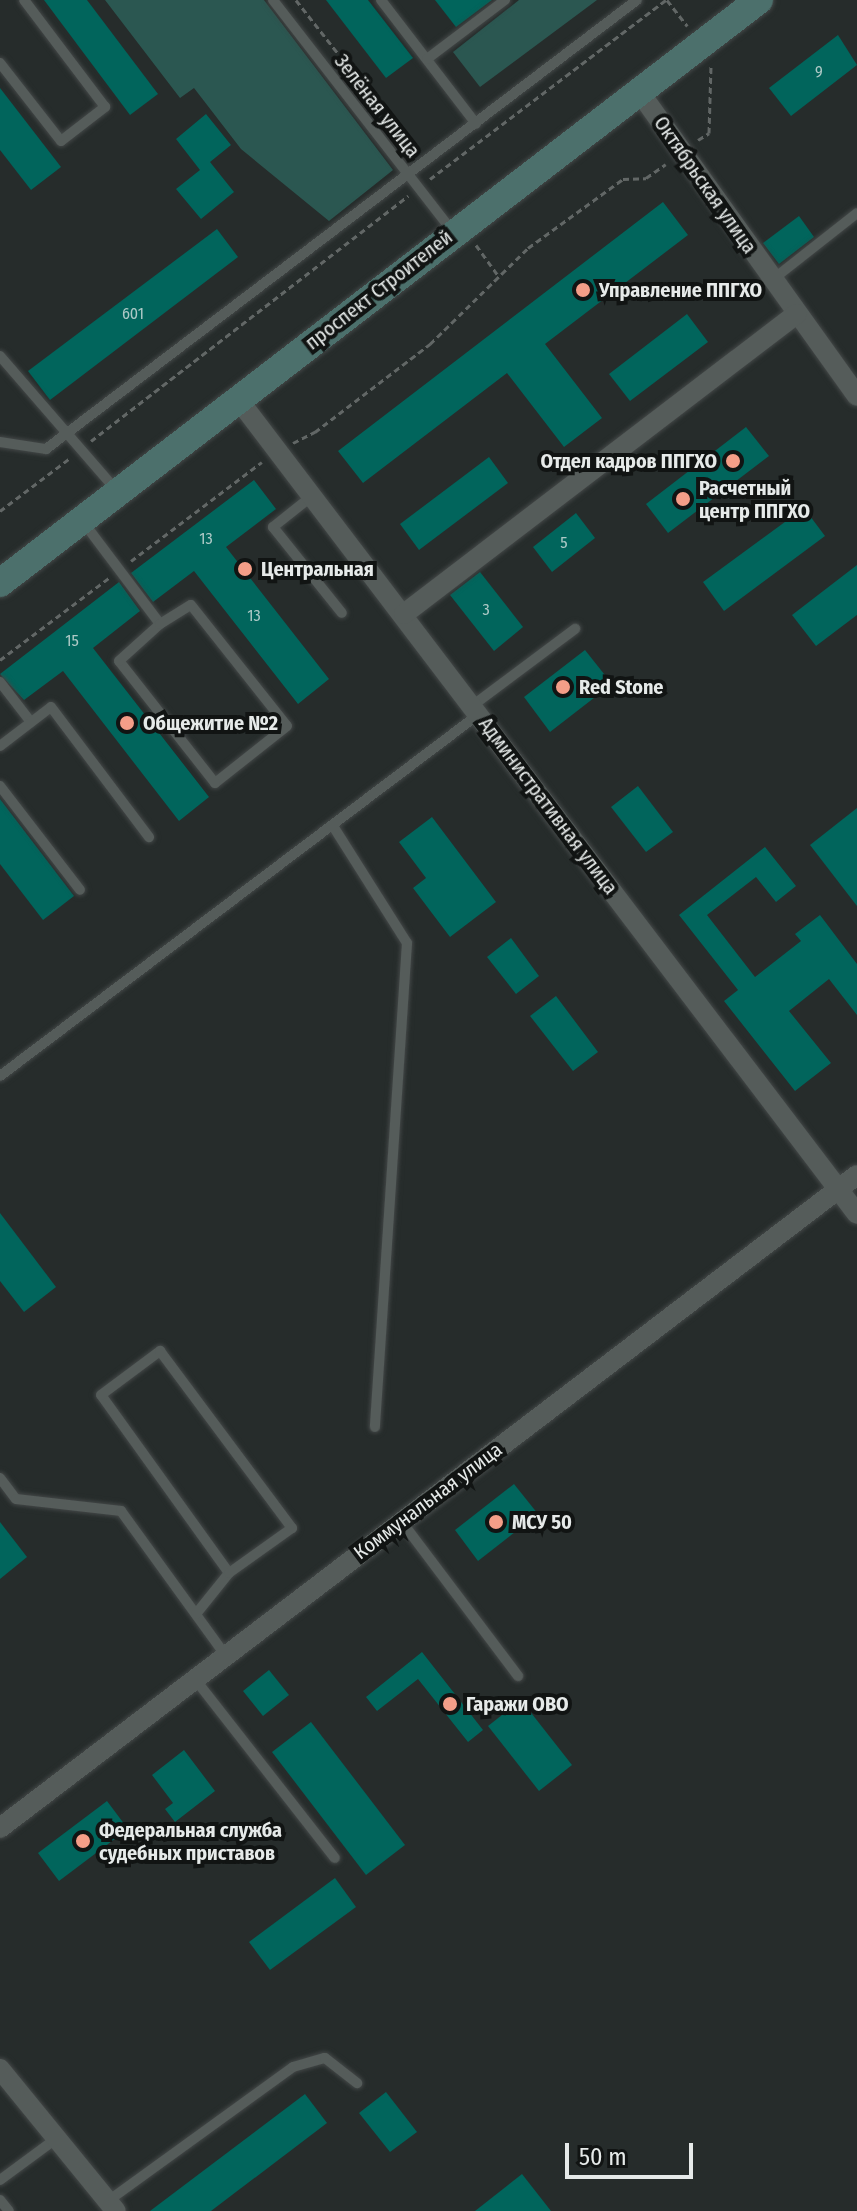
<!DOCTYPE html>
<meta charset="utf-8">
<style>
body{margin:0}
#map{position:relative;width:857px;height:2211px;overflow:hidden;background:#262c2b;font-family:"Fira Sans Condensed",sans-serif}
div>[style]{position:absolute}
.green>*{inset:0;background:#2b5751}
.building>*{inset:0;background:#01655c}
.path>*{height:3px;margin-top:-1.5px;transform-origin:0;background:repeating-linear-gradient(90deg,#626766 0 6px,transparent 0 10px)}
.roads{filter:drop-shadow(0 0 2px #434747) drop-shadow(0 0 2px #434747)}
.lane>*{height:10px;margin:-5px;padding:0 5px;transform-origin:5px;border-radius:5px;background:#555c5a}
.street>*{height:20px;margin:-10px;padding:0 10px;transform-origin:10px;border-radius:10px;background:#555c5a}
.secondary>*{height:28px;margin:-14px;padding:0 14px;transform-origin:14px;border-radius:14px;background:#4c706c}
.dots>*{width:22px;height:22px;translate:-50% -50%;box-sizing:border-box;border:4px solid #111413;border-radius:50%}
span{translate:-50% -50%;white-space:nowrap;text-align:center;line-height:1.15;-webkit-text-stroke:8px #111413;paint-order:stroke}
.number-label{font-size:16px;color:#adc9c6}
.number-label span{-webkit-text-stroke-width:0}
.street-label{font-size:20px;color:#e6eae9}
.poi-label{font-size:20px;color:#e6eae9;font-weight:700}
.left{translate:0 -50%;text-align:left}
.right{translate:-100% -50%;text-align:right}
.scale{position:absolute;left:565px;top:2143px;width:128px;height:36px;box-sizing:border-box;border:4px solid #e6eae9;border-top:0;padding-left:10px;font-size:24px;line-height:28px;white-space:nowrap;color:#e6eae9;-webkit-text-stroke:6px #111413;paint-order:stroke}
</style>
<div id="map">
<div class="green">
<i style="clip-path:polygon(105px 0,264px 0,393px 170px,329px 221px,241px 149px,194px 88px,180px 98px)"></i>
<i style="clip-path:polygon(519px 0,597px 0,480px 87px,453px 52px)"></i>
</div>
<div class="building">
<i style="clip-path:polygon(44px 0,87px 0,158px 94px,130px 115px)"></i>
<i style="clip-path:polygon(326px 0,368px 0,413px 58px,386px 78px)"></i>
<i style="clip-path:polygon(435px 0,492px 0,456px 27px)"></i>
<i style="clip-path:polygon(838px 35px,857px 65px,791px 116px,769px 88px)"></i>
<i style="clip-path:polygon(0 88px,61px 167px,31px 190px,0 150px)"></i>
<i style="clip-path:polygon(206px 114px,231px 145px,210px 162px,234px 192px,201px 219px,176px 189px,200px 170px,176px 139px)"></i>
<i style="clip-path:polygon(663px 202px,688px 235px,545px 344px,602px 418px,564px 447px,507px 373px,363px 483px,338px 451px)"></i>
<i style="clip-path:polygon(799px 216px,814px 237px,779px 264px,763px 243px)"></i>
<i style="clip-path:polygon(217px 229px,238px 257px,50px 400px,28px 371px)"></i>
<i style="clip-path:polygon(687px 314px,708px 342px,630px 401px,609px 374px)"></i>
<i style="clip-path:polygon(746px 427px,769px 456px,668px 533px,646px 504px)"></i>
<i style="clip-path:polygon(489px 457px,508px 483px,419px 550px,400px 524px)"></i>
<i style="clip-path:polygon(254px 480px,276px 509px,226px 547px,329px 679px,298px 704px,194px 571px,153px 602px,131px 573px)"></i>
<i style="clip-path:polygon(804px 508px,825px 536px,724px 611px,703px 582px)"></i>
<i style="clip-path:polygon(576px 513px,595px 538px,552px 572px,533px 547px)"></i>
<i style="clip-path:polygon(857px 565px,857px 615px,816px 646px,792px 615px)"></i>
<i style="clip-path:polygon(480px 572px,523px 627px,494px 651px,450px 595px)"></i>
<i style="clip-path:polygon(119px 582px,140px 611px,93px 648px,209px 797px,179px 821px,63px 671px,24px 700px,0 674px)"></i>
<i style="clip-path:polygon(585px 650px,612px 684px,550px 732px,524px 697px)"></i>
<i style="clip-path:polygon(638px 786px,673px 832px,646px 852px,611px 807px)"></i>
<i style="clip-path:polygon(0 799px,74px 896px,43px 920px,0 864px)"></i>
<i style="clip-path:polygon(857px 808px,857px 906px,810px 845px)"></i>
<i style="clip-path:polygon(432px 817px,496px 902px,450px 937px,413px 888px,426px 878px,399px 842px)"></i>
<i style="clip-path:polygon(765px 847px,796px 886px,776px 902px,756px 877px,707px 915px,755px 977px,801px 941px,795px 934px,820px 915px,857px 964px,857px 1015px,829px 979px,789px 1011px,831px 1063px,795px 1091px,724px 1001px,738px 990px,679px 915px)"></i>
<i style="clip-path:polygon(511px 938px,539px 976px,516px 994px,487px 957px)"></i>
<i style="clip-path:polygon(556px 996px,598px 1052px,573px 1071px,530px 1016px)"></i>
<i style="clip-path:polygon(0 1213px,56px 1287px,24px 1312px,0 1281px)"></i>
<i style="clip-path:polygon(514px 1484px,538px 1514px,478px 1561px,455px 1530px)"></i>
<i style="clip-path:polygon(0 1522px,27px 1557px,0 1579px)"></i>
<i style="clip-path:polygon(422px 1652px,483px 1730px,468px 1742px,418px 1679px,377px 1711px,366px 1697px)"></i>
<i style="clip-path:polygon(269px 1670px,289px 1695px,263px 1716px,243px 1691px)"></i>
<i style="clip-path:polygon(521px 1700px,572px 1765px,539px 1791px,488px 1726px)"></i>
<i style="clip-path:polygon(311px 1722px,405px 1845px,366px 1875px,272px 1752px)"></i>
<i style="clip-path:polygon(184px 1750px,215px 1791px,175px 1822px,165px 1809px,173px 1803px,152px 1775px)"></i>
<i style="clip-path:polygon(107px 1801px,128px 1829px,59px 1881px,38px 1853px)"></i>
<i style="clip-path:polygon(335px 1878px,356px 1907px,270px 1970px,249px 1942px)"></i>
<i style="clip-path:polygon(386px 2092px,417px 2132px,390px 2152px,359px 2113px)"></i>
<i style="clip-path:polygon(305px 2094px,327px 2123px,211px 2211px,150px 2211px)"></i>
<i style="clip-path:polygon(522px 2174px,551px 2211px,475px 2211px)"></i>
</div>
<div class="path">
<i style="left:296px;top:0;width:192px;rotate:51.8deg"></i>
<i style="left:667px;top:0;width:33px;rotate:52deg"></i>
<i style="left:698px;top:140px;width:13px;rotate:-32deg"></i>
<i style="left:709px;top:133px;width:68px;rotate:-88.3deg"></i>
<i style="left:430px;top:179px;width:296px;rotate:-37.2deg"></i>
<i style="left:476px;top:245px;width:39px;rotate:54deg"></i>
<i style="left:91px;top:441px;width:401px;rotate:-37.7deg"></i>
<i style="left:293px;top:443px;width:25px;rotate:-27deg"></i>
<i style="left:315px;top:432px;width:145px;rotate:-37.4deg"></i>
<i style="left:430px;top:344px;width:137px;rotate:-44.4deg"></i>
<i style="left:528px;top:248px;width:117px;rotate:-36deg"></i>
<i style="left:623px;top:179px;width:23px;rotate:-2deg"></i>
<i style="left:646px;top:178px;width:24px;rotate:-35deg"></i>
<i style="left:0;top:511px;width:88px;rotate:-37.1deg"></i>
<i style="left:131px;top:561px;width:164px;rotate:-37.1deg"></i>
<i style="left:0;top:660px;width:136px;rotate:-37deg"></i>
</div>
<div class="roads">
<div class="lane">
<i style="left:273px;top:0;width:292px;rotate:52.2deg"></i>
<i style="left:381px;top:0;width:156px;rotate:52.5deg"></i>
<i style="left:427px;top:59px;width:98px;rotate:-37.1deg"></i>
<i style="left:0;top:63px;width:99px;rotate:52deg"></i>
<i style="left:61px;top:141px;width:56px;rotate:-37.7deg"></i>
<i style="left:105px;top:107px;width:134px;rotate:-127.1deg"></i>
<i style="left:772px;top:280px;width:108px;rotate:-38.2deg"></i>
<i style="left:0;top:356px;width:179px;rotate:49.1deg"></i>
<i style="left:0;top:442px;width:47px;rotate:8.7deg"></i>
<i style="left:46px;top:449px;width:742px;rotate:-37.23deg"></i>
<i style="left:312px;top:496px;width:50px;rotate:141.5deg"></i>
<i style="left:273px;top:527px;width:110px;rotate:51.3deg"></i>
<i style="left:84px;top:523px;width:126px;rotate:53deg"></i>
<i style="left:191px;top:605px;width:154px;rotate:51.6deg"></i>
<i style="left:287px;top:726px;width:92px;rotate:141.6deg"></i>
<i style="left:215px;top:783px;width:155px;rotate:-128.2deg"></i>
<i style="left:119px;top:661px;width:55px;rotate:-42.1deg"></i>
<i style="left:160px;top:624px;width:36px;rotate:-32deg"></i>
<i style="left:0;top:682px;width:49px;rotate:52.4deg"></i>
<i style="left:472px;top:706px;width:129px;rotate:-36.8deg"></i>
<i style="left:0;top:746px;width:64px;rotate:-37.4deg"></i>
<i style="left:51px;top:707px;width:163px;rotate:53deg"></i>
<i style="left:0;top:786px;width:131px;rotate:52.4deg"></i>
<i style="left:333px;top:826px;width:138px;rotate:57.7deg"></i>
<i style="left:407px;top:943px;width:485px;rotate:93.8deg"></i>
<i style="left:0;top:1076px;width:600px;rotate:-37.08deg"></i>
<i style="left:0;top:1478px;width:26px;rotate:53deg"></i>
<i style="left:16px;top:1499px;width:106px;rotate:6.5deg"></i>
<i style="left:121px;top:1511px;width:179px;rotate:54.1deg"></i>
<i style="left:402px;top:1522px;width:193px;rotate:53deg"></i>
<i style="left:196px;top:1614px;width:53px;rotate:-51.2deg"></i>
<i style="left:229px;top:1573px;width:219px;rotate:-125.7deg"></i>
<i style="left:101px;top:1395px;width:74px;rotate:-36.7deg"></i>
<i style="left:160px;top:1351px;width:221px;rotate:53.3deg"></i>
<i style="left:292px;top:1528px;width:77px;rotate:144.5deg"></i>
<i style="left:195px;top:1679px;width:227px;rotate:52deg"></i>
<i style="left:0;top:2180px;width:71px;rotate:-36.4deg"></i>
<i style="left:0;top:2200px;width:14px;rotate:51deg"></i>
<i style="left:108px;top:2201px;width:228px;rotate:-35.9deg"></i>
<i style="left:293px;top:2067px;width:33px;rotate:-16deg"></i>
<i style="left:325px;top:2058px;width:41px;rotate:38deg"></i>
</div>
<div class="street">
<i style="left:638px;top:90px;width:376px;rotate:54.4deg"></i>
<i style="left:238px;top:399px;width:1023px;rotate:52.78deg"></i>
<i style="left:404px;top:614px;width:494px;rotate:-37.4deg"></i>
<i style="left:0;top:1828px;width:1077px;rotate:-37.31deg"></i>
<i style="left:0;top:2069px;width:183px;rotate:50.8deg"></i>
</div>
<div class="secondary">
<i style="left:0;top:583px;width:957px;rotate:-37.53deg"></i>
</div>
</div>
<div class="dots">
<i style="left:583px;top:290px;background:#f49e88"></i>
<i style="left:733px;top:461px;background:#f49e88"></i>
<i style="left:683px;top:499px;background:#f49e88"></i>
<i style="left:245px;top:569px;background:#f49e88"></i>
<i style="left:563px;top:687px;background:#f49e88"></i>
<i style="left:127px;top:723px;background:#f49e88"></i>
<i style="left:496px;top:1522px;background:#f49e88"></i>
<i style="left:450px;top:1704px;background:#f49e88"></i>
<i style="left:83px;top:1841px;background:#f49e88"></i>
</div>
<div class="number-label">
<span style="left:819px;top:72px">9</span>
<span style="left:133px;top:314px">601</span>
<span style="left:206px;top:539px">13</span>
<span style="left:564px;top:543px">5</span>
<span style="left:486px;top:610px">3</span>
<span style="left:254px;top:616px">13</span>
<span style="left:72px;top:641px">15</span>
</div>
<div class="street-label">
<span style="left:377px;top:106px;rotate:52deg">Зелёная улица</span>
<span style="left:705px;top:185px;rotate:55deg">Октябрьская улица</span>
<span style="left:379px;top:290px;rotate:-38deg">проспект Строителей</span>
<span style="left:548px;top:806px;rotate:53deg">Административная улица</span>
<span style="left:428px;top:1501px;rotate:-37deg">Коммунальная улица</span>
</div>
<div class="poi-label">
<span class="left" style="left:599px;top:290px">Управление ППГХО</span>
<span class="right" style="left:717px;top:461px">Отдел кадров ППГХО</span>
<span class="left" style="left:699px;top:500px">Расчетный<br>центр ППГХО</span>
<span class="left" style="left:261px;top:569px">Центральная</span>
<span class="left" style="left:579px;top:687px">Red Stone</span>
<span class="left" style="left:143px;top:723px">Общежитие №2</span>
<span class="left" style="left:512px;top:1522px">МСУ 50</span>
<span class="left" style="left:466px;top:1704px">Гаражи ОВО</span>
<span class="left" style="left:99px;top:1842px">Федеральная служба<br>судебных приставов</span>
</div>
<div class="scale">50 m</div>
</div>
